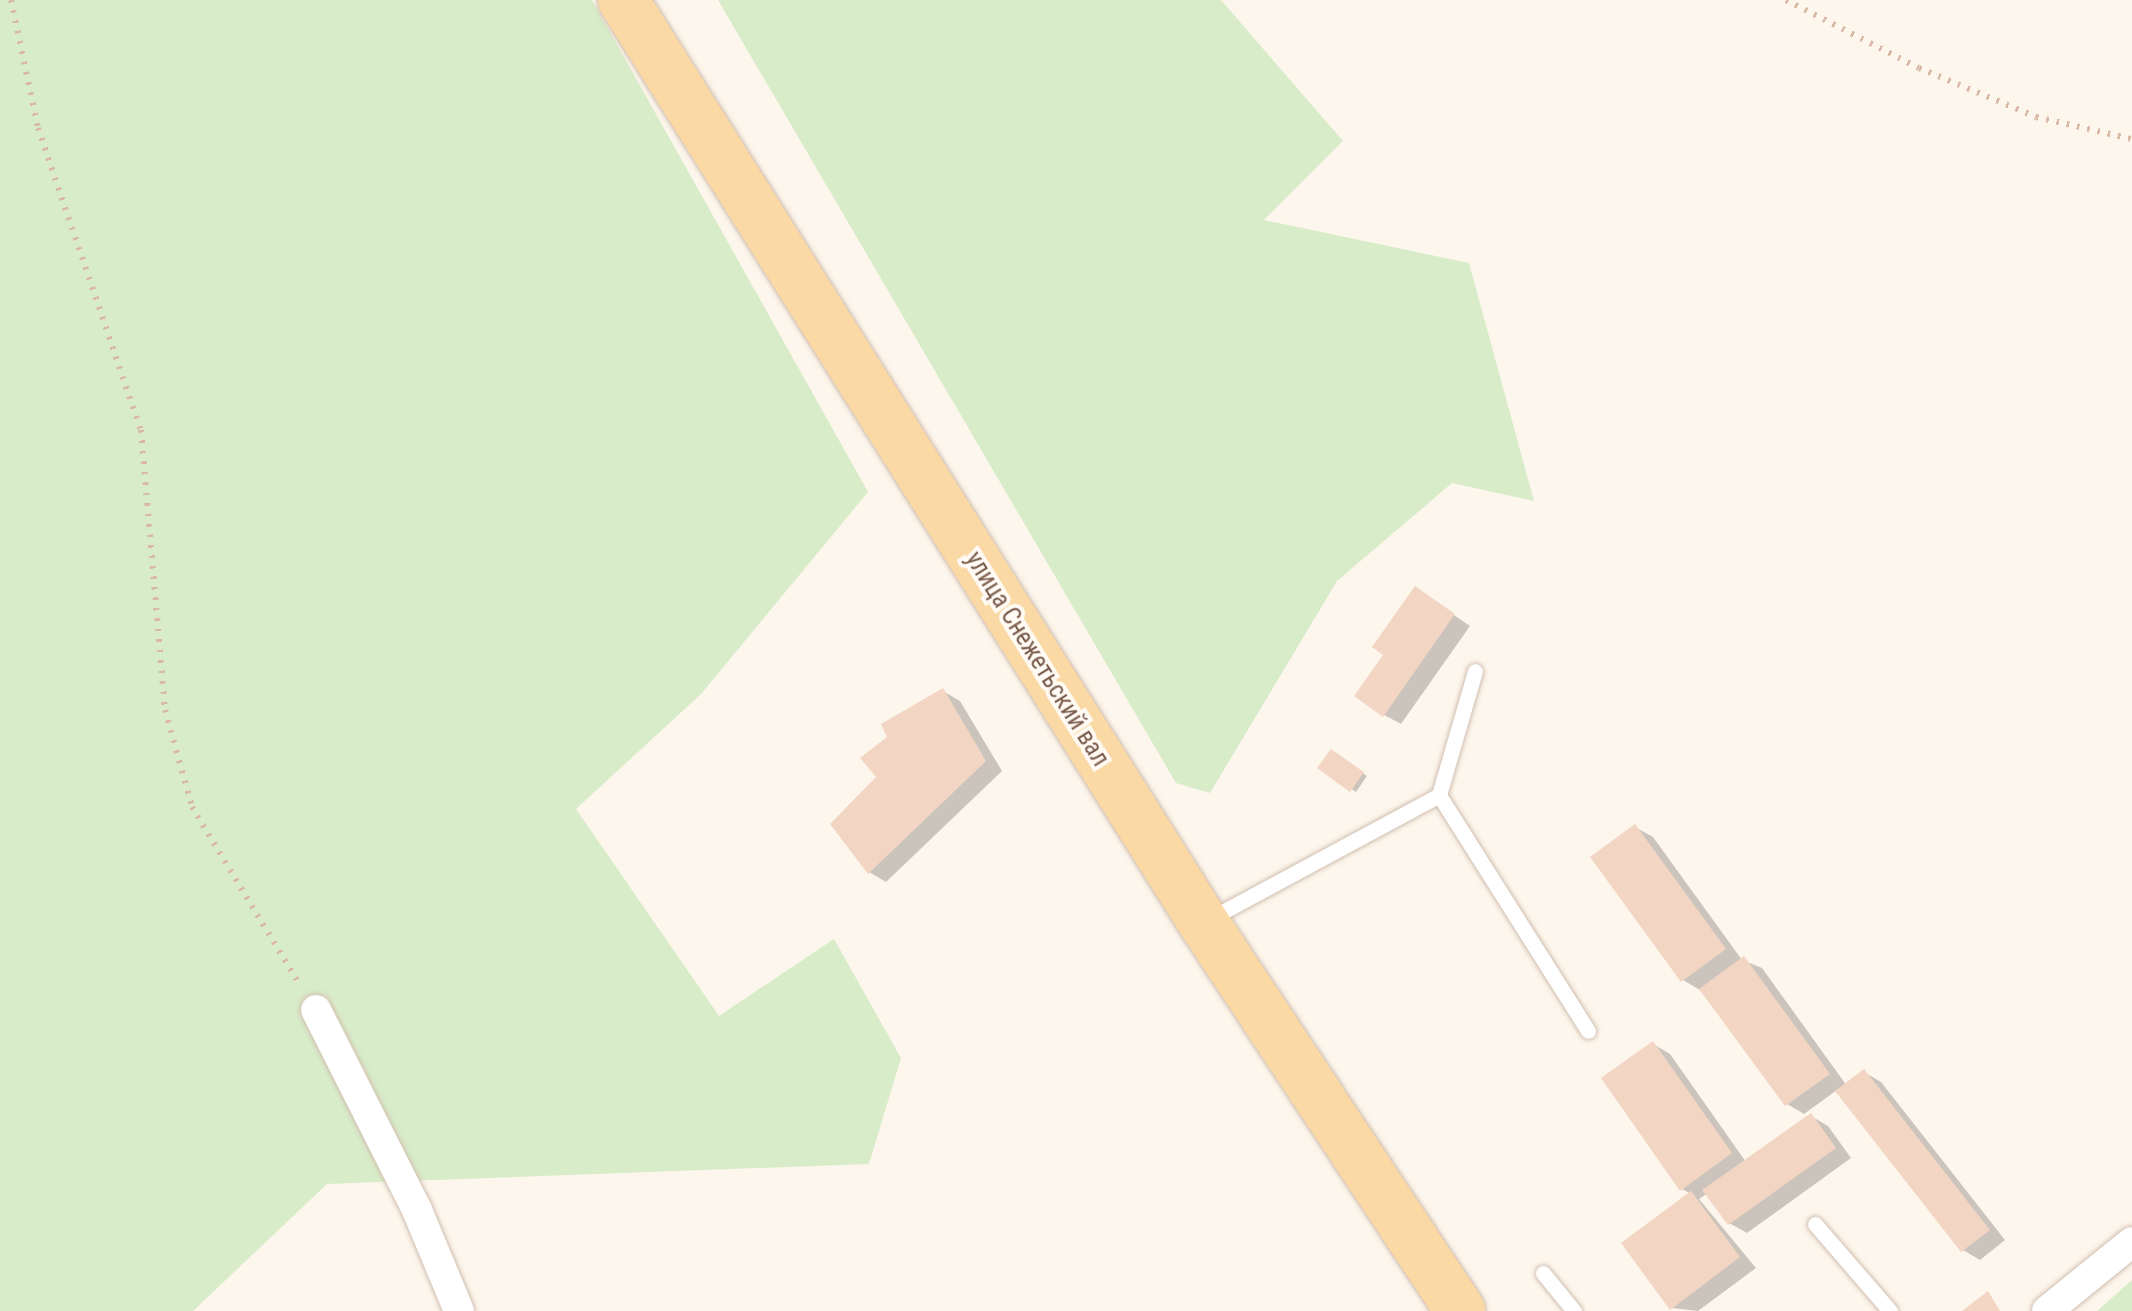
<!DOCTYPE html>
<meta charset="utf-8">
<style>
body{margin:0}
#map{position:relative;width:2132px;height:1311px;overflow:hidden;background:#fdf6ec;font-family:"Roboto Condensed",sans-serif}
div>[style]{position:absolute}
.green>*{inset:0;background:#d8ecc9}
.shadow>*{inset:0;background:#0003}
.building>*{inset:0;background:#f3d5c3}
.path>*{height:6px;margin-top:-3px;transform-origin:0;background:repeating-linear-gradient(90deg,#d9b8a5 0 2.5px,transparent 0 10.5px)}
.roads{filter:drop-shadow(0 0 2px #d1beb0) drop-shadow(0 0 2px #d1beb0)}
.lane>*{height:15px;margin:-7.5px;padding:0 7.5px;transform-origin:7.5px;border-radius:7.5px;background:#fff}
.street>*{height:30px;margin:-15px;padding:0 15px;transform-origin:15px;border-radius:15px;background:#fff}
.primary>*{height:50px;margin:-25px;padding:0 25px;transform-origin:25px;border-radius:25px;background:#fbd9a5}
span{translate:-50% -50%;white-space:nowrap;text-align:center;line-height:1.15;-webkit-text-stroke:8px #fffaf3;paint-order:stroke}
.street-label{font-size:25px;color:#7a5c4d}
</style>
<div id="map">
<div class="green">
<i style="clip-path:polygon(0 0,592px 0,868px 492px,701px 694px,576px 809px,719px 1016px,834px 939px,901px 1058px,869px 1164px,327px 1184px,193px 1311px,0 1311px)"></i>
<i style="clip-path:polygon(718px 0,1221px 0,1343px 141px,1264px 220px,1469px 263px,1534px 501px,1452px 483px,1337px 581px,1210px 793px,1176px 783px)"></i>
<i style="clip-path:polygon(2132px 1280px,2132px 1311px,2097px 1311px)"></i>
</div>
<div class="shadow">
<i style="clip-path:polygon(1432px 600px,1470px 626px,1401px 724px,1384px 715px,1386px 654px)"></i>
<i style="clip-path:polygon(943px 691px,960px 701px,1002px 771px,886px 882px,869px 872px,880px 777px)"></i>
<i style="clip-path:polygon(1332px 752px,1367px 776px,1356px 792px,1321px 768px)"></i>
<i style="clip-path:polygon(1635px 827px,1653px 837px,1742px 960px,1762px 968px,1847px 1086px,1864px 1072px,1881px 1082px,2005px 1240px,1980px 1260px,1963px 1250px,1837px 1090px,1804px 1114px,1787px 1104px,1700px 990px,1683px 980px)"></i>
<i style="clip-path:polygon(1653px 1044px,1670px 1054px,1746px 1162px,1811px 1116px,1828px 1126px,1851px 1158px,1747px 1233px,1729px 1223px,1708px 1193px,1699px 1199px,1756px 1268px,1698px 1311px,1672px 1308px,1691px 1194px,1682px 1189px)"></i>
</div>
<div class="building">
<i style="clip-path:polygon(1415px 586px,1455px 614px,1383px 717px,1354px 696px,1383px 655px,1372px 647px)"></i>
<i style="clip-path:polygon(943px 688px,986px 761px,868px 874px,830px 824px,876px 777px,860px 758px,887px 737px,881px 724px)"></i>
<i style="clip-path:polygon(1331px 749px,1364px 772px,1350px 792px,1317px 768px)"></i>
<i style="clip-path:polygon(1635px 824px,1726px 949px,1681px 982px,1590px 857px)"></i>
<i style="clip-path:polygon(1744px 956px,1830px 1074px,1785px 1106px,1699px 989px)"></i>
<i style="clip-path:polygon(1653px 1041px,1732px 1153px,1680px 1191px,1601px 1078px)"></i>
<i style="clip-path:polygon(1864px 1069px,1990px 1230px,1961px 1252px,1835px 1091px)"></i>
<i style="clip-path:polygon(1811px 1113px,1836px 1148px,1728px 1225px,1702px 1190px)"></i>
<i style="clip-path:polygon(1691px 1191px,1740px 1257px,1670px 1310px,1621px 1243px)"></i>
<i style="clip-path:polygon(1988px 1291px,2000px 1311px,1962px 1311px)"></i>
</div>
<div class="path">
<i style="left:11px;top:0;width:131px;rotate:78.1deg"></i>
<i style="left:38px;top:128px;width:319px;rotate:71.2deg"></i>
<i style="left:141px;top:430px;width:281px;rotate:85.1deg"></i>
<i style="left:165px;top:710px;width:101px;rotate:74.4deg"></i>
<i style="left:192px;top:807px;width:207px;rotate:58.8deg"></i>
<i style="left:1786px;top:0;width:149px;rotate:27.1deg"></i>
<i style="left:1919px;top:68px;width:127px;rotate:22.7deg"></i>
<i style="left:2036px;top:117px;width:98px;rotate:12.9deg"></i>
</div>
<div class="roads">
<div class="lane">
<i style="left:1439px;top:795px;width:129px;rotate:-73.8deg"></i>
<i style="left:1211px;top:918px;width:259px;rotate:-28.3deg"></i>
<i style="left:1439px;top:795px;width:279px;rotate:57.7deg"></i>
<i style="left:1815px;top:1224px;width:115px;rotate:49.2deg"></i>
<i style="left:1543px;top:1273px;width:49px;rotate:50.8deg"></i>
</div>
<div class="street">
<i style="left:316px;top:1010px;width:224px;rotate:63.2deg"></i>
<i style="left:417px;top:1210px;width:109px;rotate:67.4deg"></i>
<i style="left:2047px;top:1311px;width:109px;rotate:-39.1deg"></i>
</div>
<div class="primary">
<i style="left:623px;top:0;width:1089px;rotate:57.83deg"></i>
<i style="left:1203px;top:922px;width:466px;rotate:56.5deg"></i>
</div>
</div>
<div class="street-label">
<span style="left:1037px;top:659px;rotate:58deg">улица Снежетьский вал</span>
</div>
</div>
